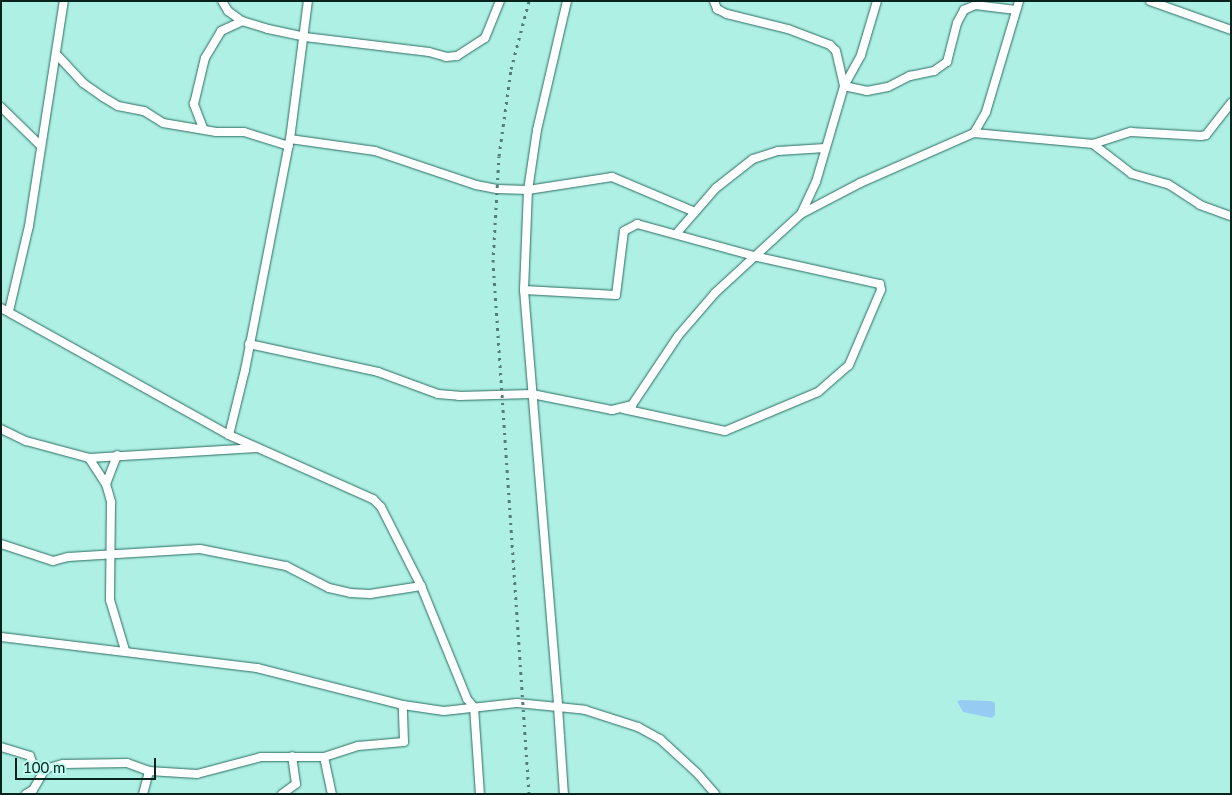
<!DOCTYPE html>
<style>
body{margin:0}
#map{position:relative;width:1232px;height:795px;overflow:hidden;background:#aef0e3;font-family:Lato,sans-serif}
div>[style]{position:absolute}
.water>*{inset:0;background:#96ccf3}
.roads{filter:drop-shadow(0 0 1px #2a6c61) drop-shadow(0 0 1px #2a6c61)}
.minor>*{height:8px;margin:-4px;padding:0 4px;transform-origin:4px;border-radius:4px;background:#fff}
.rail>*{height:3px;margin-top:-1.5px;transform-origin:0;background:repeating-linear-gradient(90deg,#517e76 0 2.5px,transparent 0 7.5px)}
span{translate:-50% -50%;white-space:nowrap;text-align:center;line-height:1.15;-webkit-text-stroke:4.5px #bbfdf0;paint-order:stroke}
.frame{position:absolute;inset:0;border:2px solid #07231e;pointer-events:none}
.scale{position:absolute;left:15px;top:758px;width:141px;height:22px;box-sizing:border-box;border:2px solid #07231e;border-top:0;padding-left:6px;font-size:15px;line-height:18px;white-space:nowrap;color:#07231e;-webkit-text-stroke:4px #bbfdf0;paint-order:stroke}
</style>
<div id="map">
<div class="water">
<i style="clip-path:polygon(961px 700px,991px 701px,995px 703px,995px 715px,992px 718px,963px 712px,957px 701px)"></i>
</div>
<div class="roads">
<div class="minor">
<i style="left:222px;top:1px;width:12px;rotate:59deg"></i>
<i style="left:228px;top:11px;width:17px;rotate:36deg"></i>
<i style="left:242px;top:21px;width:27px;rotate:17deg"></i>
<i style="left:268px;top:29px;width:38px;rotate:12deg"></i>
<i style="left:305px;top:37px;width:125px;rotate:6.9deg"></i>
<i style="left:429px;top:52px;width:18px;rotate:16deg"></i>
<i style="left:446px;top:57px;width:11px;rotate:-5deg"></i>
<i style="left:457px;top:56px;width:33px;rotate:-33deg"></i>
<i style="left:485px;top:38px;width:40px;rotate:-68deg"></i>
<i style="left:567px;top:1px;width:132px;rotate:103.1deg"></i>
<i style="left:537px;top:130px;width:61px;rotate:98.5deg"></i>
<i style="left:528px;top:190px;width:100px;rotate:92.3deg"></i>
<i style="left:524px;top:290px;width:418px;rotate:85.3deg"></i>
<i style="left:558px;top:707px;width:27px;rotate:6deg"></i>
<i style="left:585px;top:710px;width:56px;rotate:17.8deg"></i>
<i style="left:638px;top:727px;width:25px;rotate:29deg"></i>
<i style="left:660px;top:739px;width:50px;rotate:42.6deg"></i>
<i style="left:697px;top:773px;width:28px;rotate:49deg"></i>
<i style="left:714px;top:1px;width:9px;rotate:69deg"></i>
<i style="left:717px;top:9px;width:11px;rotate:27deg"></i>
<i style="left:727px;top:14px;width:63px;rotate:13.8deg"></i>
<i style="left:788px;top:29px;width:45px;rotate:20.9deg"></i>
<i style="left:830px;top:45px;width:8px;rotate:45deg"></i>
<i style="left:836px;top:51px;width:36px;rotate:77deg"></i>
<i style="left:844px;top:86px;width:24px;rotate:12deg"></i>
<i style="left:867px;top:91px;width:21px;rotate:-11deg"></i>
<i style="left:888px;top:87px;width:25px;rotate:-27deg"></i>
<i style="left:910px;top:76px;width:25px;rotate:-12deg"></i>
<i style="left:934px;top:71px;width:16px;rotate:-35deg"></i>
<i style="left:947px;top:62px;width:40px;rotate:-75.6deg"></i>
<i style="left:957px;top:23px;width:15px;rotate:-62deg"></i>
<i style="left:964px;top:10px;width:12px;rotate:-24deg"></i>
<i style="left:975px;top:5px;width:41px;rotate:7deg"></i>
<i style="left:1150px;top:1px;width:86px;rotate:19.7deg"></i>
<i style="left:58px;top:56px;width:37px;rotate:47deg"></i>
<i style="left:83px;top:83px;width:24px;rotate:35deg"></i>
<i style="left:103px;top:97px;width:17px;rotate:31deg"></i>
<i style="left:118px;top:106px;width:26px;rotate:11deg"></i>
<i style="left:144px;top:111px;width:22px;rotate:32deg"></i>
<i style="left:163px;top:123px;width:54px;rotate:9.6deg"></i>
<i style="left:216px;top:132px;width:28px"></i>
<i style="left:244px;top:132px;width:47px;rotate:17.3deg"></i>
<i style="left:1px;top:107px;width:56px;rotate:44.3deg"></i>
<i style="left:203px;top:128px;width:26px;rotate:-111deg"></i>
<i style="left:194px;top:104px;width:47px;rotate:-76.6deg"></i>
<i style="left:205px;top:58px;width:31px;rotate:-59deg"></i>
<i style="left:221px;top:31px;width:23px;rotate:-25deg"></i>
<i style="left:974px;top:133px;width:24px;rotate:-60deg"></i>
<i style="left:986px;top:112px;width:116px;rotate:-73.4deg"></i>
<i style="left:290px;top:139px;width:86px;rotate:8deg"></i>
<i style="left:375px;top:151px;width:107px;rotate:18.6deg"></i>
<i style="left:476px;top:185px;width:21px;rotate:11deg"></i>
<i style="left:497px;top:189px;width:31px;rotate:2deg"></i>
<i style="left:528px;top:190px;width:85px;rotate:-8.8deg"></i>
<i style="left:612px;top:177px;width:90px;rotate:22.9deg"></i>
<i style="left:1093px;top:144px;width:40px;rotate:-18deg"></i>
<i style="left:1131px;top:132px;width:70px;rotate:3.3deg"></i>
<i style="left:1201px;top:136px;width:5px;rotate:-11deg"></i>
<i style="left:1206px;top:135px;width:41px;rotate:-52deg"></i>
<i style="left:801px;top:214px;width:67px;rotate:-27.7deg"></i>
<i style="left:860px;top:183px;width:124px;rotate:-23.7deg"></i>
<i style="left:974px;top:133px;width:120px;rotate:5.3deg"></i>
<i style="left:1093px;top:144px;width:49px;rotate:37.6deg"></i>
<i style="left:1132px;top:174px;width:37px;rotate:16deg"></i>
<i style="left:1168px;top:184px;width:38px;rotate:33deg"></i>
<i style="left:1200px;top:205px;width:33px;rotate:20deg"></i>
<i style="left:676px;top:234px;width:61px;rotate:-49deg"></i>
<i style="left:716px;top:188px;width:47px;rotate:-38.1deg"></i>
<i style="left:753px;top:159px;width:26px;rotate:-18deg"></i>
<i style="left:778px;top:151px;width:47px;rotate:-3.7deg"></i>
<i style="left:524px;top:290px;width:92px;rotate:3.1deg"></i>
<i style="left:616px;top:295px;width:64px;rotate:-82.9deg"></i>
<i style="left:624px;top:231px;width:15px;rotate:-28deg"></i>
<i style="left:637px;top:224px;width:125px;rotate:15.3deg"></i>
<i style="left:758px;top:257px;width:125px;rotate:12.5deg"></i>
<i style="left:880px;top:284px;width:6px;rotate:81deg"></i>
<i style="left:881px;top:290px;width:82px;rotate:113.1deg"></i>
<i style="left:849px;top:365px;width:41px;rotate:138.9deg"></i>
<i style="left:818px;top:392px;width:101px;rotate:157.2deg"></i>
<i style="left:725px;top:431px;width:104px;rotate:-167.8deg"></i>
<i style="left:1px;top:308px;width:261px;rotate:29.1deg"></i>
<i style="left:229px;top:435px;width:158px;rotate:24deg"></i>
<i style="left:373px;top:499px;width:11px;rotate:45deg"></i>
<i style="left:381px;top:507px;width:89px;rotate:63.1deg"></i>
<i style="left:421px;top:586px;width:122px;rotate:67.8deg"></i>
<i style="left:467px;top:699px;width:11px;rotate:49deg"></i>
<i style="left:474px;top:707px;width:87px;rotate:86.1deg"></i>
<i style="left:9px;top:311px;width:87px;rotate:-76.8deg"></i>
<i style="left:29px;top:226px;width:228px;rotate:-81.2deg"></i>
<i style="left:249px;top:344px;width:132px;rotate:12.2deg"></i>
<i style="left:378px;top:372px;width:64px;rotate:20.1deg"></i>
<i style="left:438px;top:394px;width:21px;rotate:5deg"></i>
<i style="left:459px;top:396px;width:73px;rotate:-1.6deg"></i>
<i style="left:532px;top:394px;width:82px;rotate:11.3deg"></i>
<i style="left:612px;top:410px;width:21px;rotate:-14deg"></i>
<i style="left:632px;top:405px;width:83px;rotate:-56.3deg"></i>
<i style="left:678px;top:336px;width:57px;rotate:-49.3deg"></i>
<i style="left:715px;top:293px;width:117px;rotate:-42.6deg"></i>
<i style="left:801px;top:214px;width:35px;rotate:-65deg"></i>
<i style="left:816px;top:182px;width:100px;rotate:-73.7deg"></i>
<i style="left:844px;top:86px;width:35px;rotate:-61deg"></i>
<i style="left:861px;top:55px;width:56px;rotate:-73.5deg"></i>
<i style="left:1px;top:429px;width:28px;rotate:26deg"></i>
<i style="left:26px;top:441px;width:65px;rotate:15.1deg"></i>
<i style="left:89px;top:458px;width:168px;rotate:-3.4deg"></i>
<i style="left:229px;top:435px;width:67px;rotate:-76.2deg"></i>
<i style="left:245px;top:370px;width:235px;rotate:-79deg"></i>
<i style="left:290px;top:139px;width:139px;rotate:-82.6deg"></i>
<i style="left:89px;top:458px;width:31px;rotate:57deg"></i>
<i style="left:106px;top:484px;width:19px;rotate:74deg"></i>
<i style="left:111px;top:502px;width:98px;rotate:90.6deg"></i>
<i style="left:110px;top:600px;width:52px;rotate:73.3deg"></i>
<i style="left:106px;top:484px;width:31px;rotate:-69deg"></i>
<i style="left:1px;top:544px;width:55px;rotate:18.1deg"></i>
<i style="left:53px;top:561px;width:16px;rotate:-15deg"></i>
<i style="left:68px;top:557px;width:132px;rotate:-3.5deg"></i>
<i style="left:200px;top:549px;width:88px;rotate:11.2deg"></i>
<i style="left:286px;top:566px;width:48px;rotate:27.1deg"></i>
<i style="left:329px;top:588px;width:22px;rotate:13deg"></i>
<i style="left:350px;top:593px;width:20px;rotate:3deg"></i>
<i style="left:370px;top:594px;width:52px;rotate:-8.9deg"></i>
<i style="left:1px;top:637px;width:258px;rotate:6.9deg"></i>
<i style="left:257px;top:668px;width:151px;rotate:14.2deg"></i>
<i style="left:403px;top:705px;width:41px;rotate:8.3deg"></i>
<i style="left:444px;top:711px;width:73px;rotate:-6.3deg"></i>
<i style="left:517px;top:703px;width:41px;rotate:5.6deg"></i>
<i style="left:558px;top:707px;width:87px;rotate:86.1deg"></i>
<i style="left:1px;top:747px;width:30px;rotate:17deg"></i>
<i style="left:30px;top:756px;width:9px;rotate:72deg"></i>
<i style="left:33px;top:765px;width:13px;rotate:18deg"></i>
<i style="left:324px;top:757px;width:38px;rotate:78deg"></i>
<i style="left:26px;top:794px;width:8px;rotate:-30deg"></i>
<i style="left:33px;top:790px;width:24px;rotate:-60deg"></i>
<i style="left:45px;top:769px;width:19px;rotate:-16deg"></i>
<i style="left:63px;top:764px;width:64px;rotate:-0.9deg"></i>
<i style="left:127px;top:763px;width:23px;rotate:20deg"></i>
<i style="left:149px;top:771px;width:48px;rotate:3.6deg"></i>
<i style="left:197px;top:774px;width:66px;rotate:-14.9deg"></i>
<i style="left:261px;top:757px;width:63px"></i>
<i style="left:324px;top:757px;width:36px;rotate:-18deg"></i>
<i style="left:358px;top:746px;width:46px;rotate:-5deg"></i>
<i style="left:404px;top:742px;width:37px;rotate:-92deg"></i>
<i style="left:143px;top:794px;width:24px;rotate:-75deg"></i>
<i style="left:282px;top:794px;width:17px;rotate:-36deg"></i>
<i style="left:296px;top:784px;width:28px;rotate:-98deg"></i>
</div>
</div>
<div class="rail">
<i style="left:529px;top:794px;width:533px;rotate:-93.87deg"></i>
<i style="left:493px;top:262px;width:106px;rotate:-86.8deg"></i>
<i style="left:499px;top:156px;width:88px;rotate:-82.1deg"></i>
<i style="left:511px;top:69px;width:70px;rotate:-75.2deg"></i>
</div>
<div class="frame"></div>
<div class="scale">100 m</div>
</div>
